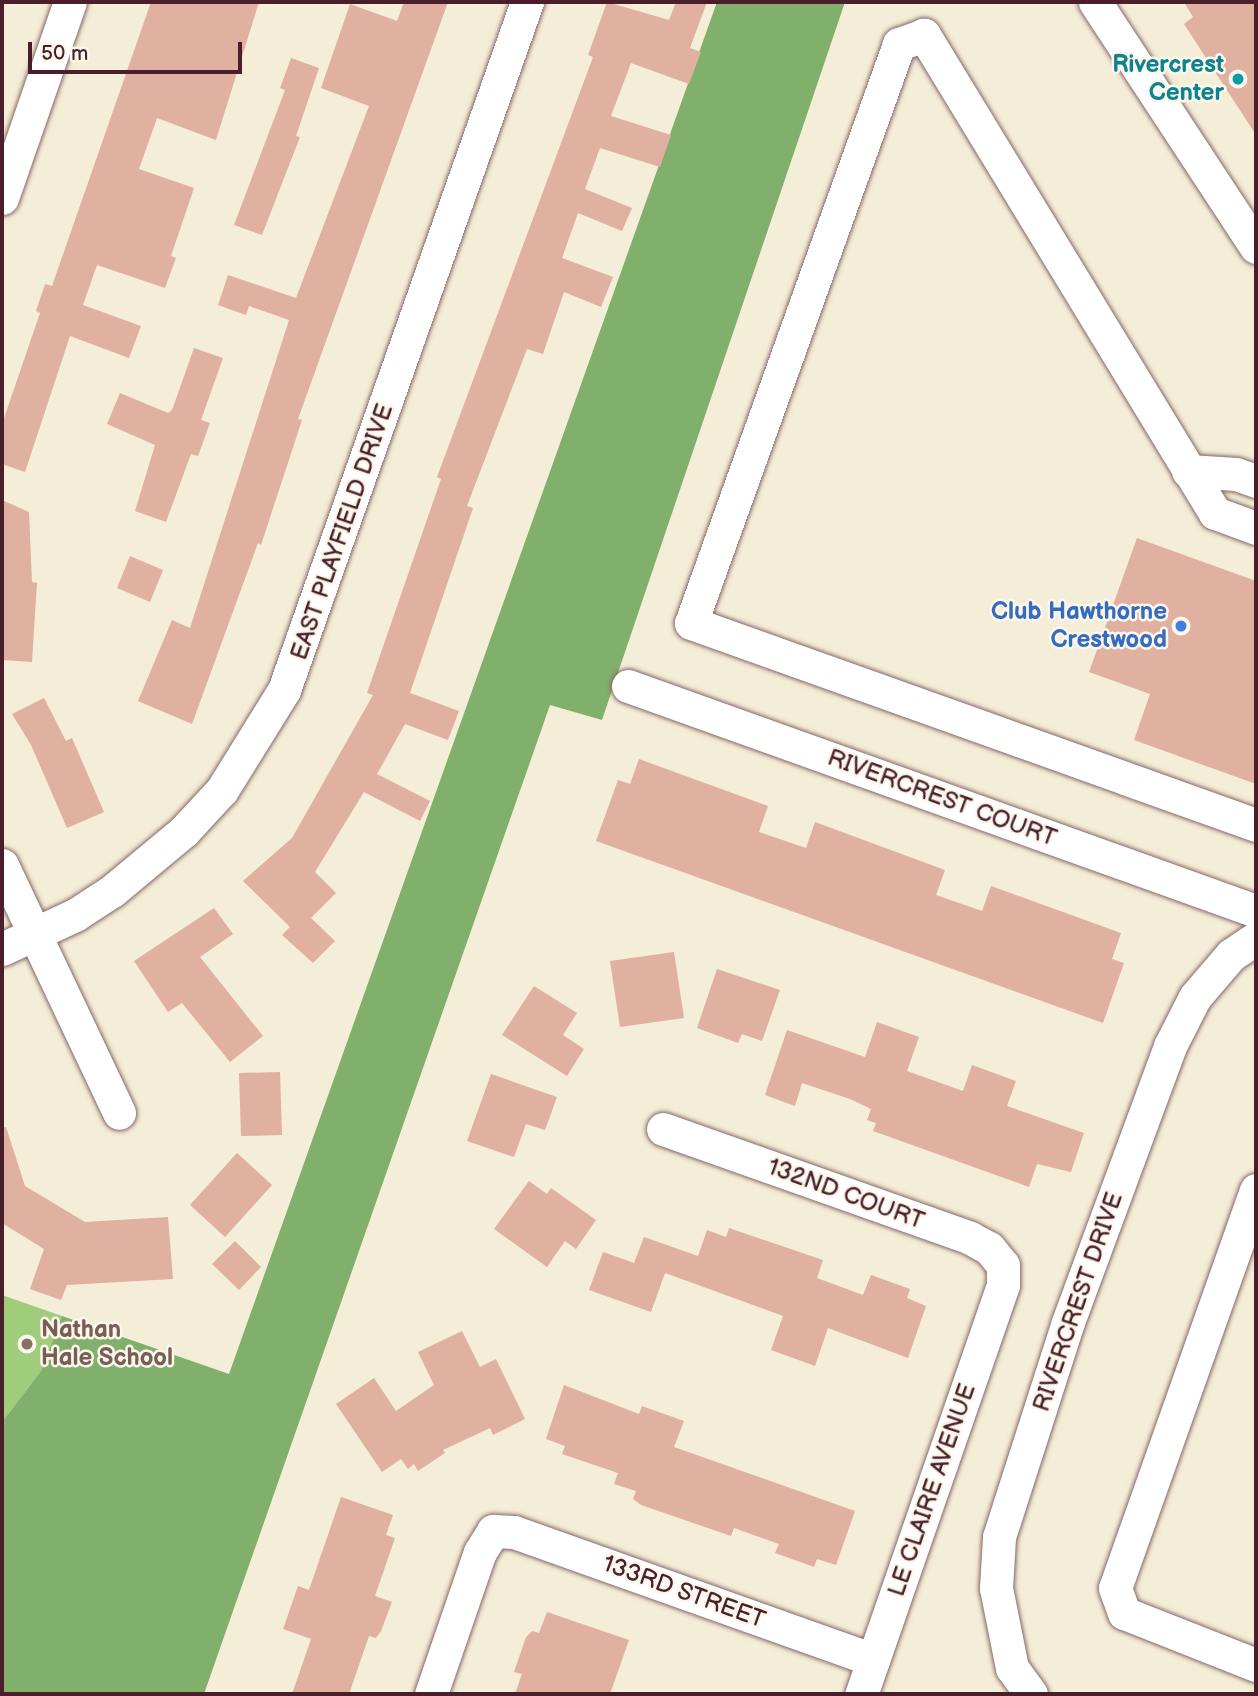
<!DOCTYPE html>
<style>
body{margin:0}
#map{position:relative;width:1258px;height:1696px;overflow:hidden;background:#f4edd7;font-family:"Balsamiq Sans",sans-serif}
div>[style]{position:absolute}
.green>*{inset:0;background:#a0cd7b}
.forest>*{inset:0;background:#80b06b}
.building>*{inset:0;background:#e0b0a1}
.roads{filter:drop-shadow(0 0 2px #866767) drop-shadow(0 0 2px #866767)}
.minor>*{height:33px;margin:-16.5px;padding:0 16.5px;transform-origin:16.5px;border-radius:16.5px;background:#fff}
.dots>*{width:19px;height:19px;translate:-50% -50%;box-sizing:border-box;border:4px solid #fbf7ec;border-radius:50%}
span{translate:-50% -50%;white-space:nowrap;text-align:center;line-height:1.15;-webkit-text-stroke:5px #fbf7ec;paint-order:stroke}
.culture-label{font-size:24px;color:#0d838f;font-weight:700}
.right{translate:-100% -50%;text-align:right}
.street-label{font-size:24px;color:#4a1f2b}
.shop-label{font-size:24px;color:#366cbe;font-weight:700}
.education-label{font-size:24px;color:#785e54;font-weight:700}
.left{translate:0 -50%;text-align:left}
.frame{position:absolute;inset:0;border:4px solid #4a1f2b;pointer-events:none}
.scale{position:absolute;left:28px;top:42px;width:214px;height:32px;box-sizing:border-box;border:4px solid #4a1f2b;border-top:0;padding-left:9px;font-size:21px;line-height:24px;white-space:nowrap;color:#4a1f2b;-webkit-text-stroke:5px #fbf7ec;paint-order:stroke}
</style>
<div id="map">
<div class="green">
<i style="clip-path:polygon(2px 1295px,62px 1316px,41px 1371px,2px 1422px)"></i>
</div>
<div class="forest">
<i style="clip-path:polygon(717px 2px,845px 2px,602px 720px,550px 705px,204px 1694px,2px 1694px,2px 1422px,41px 1371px,62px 1316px,229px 1374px)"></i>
</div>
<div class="building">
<i style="clip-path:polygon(151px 2px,259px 2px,216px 140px,157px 118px,139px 169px,194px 188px,171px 256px,176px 258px,165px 288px,97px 265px,83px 305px,141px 326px,129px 358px,70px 336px,25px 472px,2px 464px,2px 424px,40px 313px,36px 311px,45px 284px,52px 286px)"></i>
<i style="clip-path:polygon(404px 2px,448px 2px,298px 419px,302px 420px,261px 545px,258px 543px,192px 724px,138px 701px,172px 620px,190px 628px,289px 320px,249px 306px,246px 315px,218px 305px,228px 275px,296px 298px,369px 106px,321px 88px,350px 4px,397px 21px)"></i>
<i style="clip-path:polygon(607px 2px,669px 20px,676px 2px,707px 2px,690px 48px,701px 52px,689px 84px,631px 63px,611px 116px,671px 135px,660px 167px,600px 148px,585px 189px,632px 208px,622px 231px,578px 213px,562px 258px,613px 277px,601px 307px,564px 292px,543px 354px,527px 349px,467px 506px,473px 508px,410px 693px,459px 711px,448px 740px,405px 724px,377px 774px,430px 801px,420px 821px,364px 792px,315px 872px,336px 893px,311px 918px,335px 941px,313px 963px,282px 935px,290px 927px,243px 881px,292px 838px,373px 695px,367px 693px,441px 479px,437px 477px,593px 57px,588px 55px)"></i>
<i style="clip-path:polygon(1184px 2px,1256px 2px,1256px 135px,1184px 24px,1193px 17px)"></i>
<i style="clip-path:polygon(291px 58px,319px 68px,296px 136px,300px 137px,262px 235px,234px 225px,285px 90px,280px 88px)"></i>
<i style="clip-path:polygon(194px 348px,223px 358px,201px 420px,210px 423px,198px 456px,191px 454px,166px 522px,135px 511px,155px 445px,107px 424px,120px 393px,168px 413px,172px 410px)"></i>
<i style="clip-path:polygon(2px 500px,29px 512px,32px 582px,37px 583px,32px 662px,2px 660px)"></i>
<i style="clip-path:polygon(1137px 538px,1256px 581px,1256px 784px,1134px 740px,1150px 694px,1089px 672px)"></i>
<i style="clip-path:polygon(130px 556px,163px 570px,150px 602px,117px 588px)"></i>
<i style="clip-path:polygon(44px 698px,66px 741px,72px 738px,104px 812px,67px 828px,31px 745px,12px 714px)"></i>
<i style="clip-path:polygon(639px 759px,768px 806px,759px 832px,806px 848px,815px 822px,945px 870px,936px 895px,982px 911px,991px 886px,1121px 933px,1112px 959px,1124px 963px,1103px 1023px,596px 841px,618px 780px,630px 784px)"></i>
<i style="clip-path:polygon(214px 908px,233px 934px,200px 957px,263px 1036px,230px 1062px,182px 1003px,168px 1012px,134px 961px)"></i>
<i style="clip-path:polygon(674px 952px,684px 1018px,620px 1027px,610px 961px)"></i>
<i style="clip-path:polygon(717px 969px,780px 990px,762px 1041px,742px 1034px,738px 1043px,697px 1028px)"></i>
<i style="clip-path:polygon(534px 986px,577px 1013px,563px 1035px,584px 1049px,567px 1076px,502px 1035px)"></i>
<i style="clip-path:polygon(877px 1022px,919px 1037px,907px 1071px,963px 1091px,972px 1065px,1016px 1081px,1007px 1106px,1084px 1133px,1071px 1172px,1037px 1164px,1029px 1187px,873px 1131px,876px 1123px,867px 1120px,871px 1109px,850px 1099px,802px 1083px,795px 1106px,765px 1095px,787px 1030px,865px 1057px)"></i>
<i style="clip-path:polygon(280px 1072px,282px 1135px,241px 1136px,239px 1073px)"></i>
<i style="clip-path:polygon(491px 1074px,557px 1097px,545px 1130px,526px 1124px,514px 1157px,467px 1141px)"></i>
<i style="clip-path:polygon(6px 1127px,25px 1186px,85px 1222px,168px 1217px,173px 1279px,67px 1285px,61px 1300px,30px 1289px,44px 1249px,2px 1223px,2px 1128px)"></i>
<i style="clip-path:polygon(237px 1153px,272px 1185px,225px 1237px,190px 1205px)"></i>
<i style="clip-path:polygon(529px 1181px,547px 1194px,551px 1188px,596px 1220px,576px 1249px,565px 1241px,547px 1267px,494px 1229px)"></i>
<i style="clip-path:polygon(729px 1228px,823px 1260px,817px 1278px,863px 1295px,871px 1275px,910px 1289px,907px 1298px,926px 1306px,908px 1358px,828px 1328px,815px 1366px,771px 1350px,783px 1316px,665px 1273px,651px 1312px,589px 1290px,603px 1252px,634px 1263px,644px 1237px,698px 1256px,707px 1230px,726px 1237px)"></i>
<i style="clip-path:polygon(235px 1241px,261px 1267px,239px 1290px,212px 1264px)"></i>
<i style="clip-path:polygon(462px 1331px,480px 1367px,496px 1359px,525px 1419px,493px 1435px,490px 1428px,443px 1450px,445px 1453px,418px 1471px,414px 1464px,408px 1469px,401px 1459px,382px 1472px,336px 1404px,374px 1378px,396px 1411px,434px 1385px,418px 1352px)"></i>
<i style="clip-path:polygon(564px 1385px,639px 1414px,642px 1406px,684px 1421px,674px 1447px,855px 1511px,836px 1565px,817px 1559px,814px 1567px,775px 1553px,779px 1544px,734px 1528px,731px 1536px,641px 1505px,633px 1499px,636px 1491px,614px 1484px,618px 1473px,562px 1454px,565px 1446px,546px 1439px)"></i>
<i style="clip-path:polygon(341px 1497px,393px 1515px,386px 1535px,395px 1538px,375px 1596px,392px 1602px,381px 1631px,376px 1638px,369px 1636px,349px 1694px,292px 1694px,311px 1639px,283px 1629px,298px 1586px,309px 1590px)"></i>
<i style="clip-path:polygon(547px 1612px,629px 1640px,610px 1694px,515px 1694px,522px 1674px,514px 1672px,526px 1637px,532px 1631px,539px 1633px)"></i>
</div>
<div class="roads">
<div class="minor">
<i style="left:1095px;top:2px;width:293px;rotate:56.7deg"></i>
<i style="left:2px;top:198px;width:207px;rotate:-70.9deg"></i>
<i style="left:1188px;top:471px;width:48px;rotate:3.6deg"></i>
<i style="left:1236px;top:474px;width:21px;rotate:19deg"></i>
<i style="left:1256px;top:528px;width:44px;rotate:-159.9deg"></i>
<i style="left:1215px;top:513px;width:560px;rotate:-121.33deg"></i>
<i style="left:924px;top:35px;width:27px;rotate:160deg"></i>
<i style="left:899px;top:44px;width:615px;rotate:109.76deg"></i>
<i style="left:691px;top:623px;width:600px;rotate:19.67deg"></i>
<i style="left:628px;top:686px;width:667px;rotate:19.71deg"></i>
<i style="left:2px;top:865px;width:274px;rotate:64.7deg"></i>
<i style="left:2px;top:949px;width:81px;rotate:-25deg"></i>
<i style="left:75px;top:915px;width:44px;rotate:-33deg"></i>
<i style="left:112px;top:891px;width:94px;rotate:-39.8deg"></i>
<i style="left:184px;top:831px;width:56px;rotate:-47.2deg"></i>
<i style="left:222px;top:790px;width:118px;rotate:-58.2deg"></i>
<i style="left:284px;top:690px;width:730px;rotate:-70.55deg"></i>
<i style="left:663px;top:1129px;width:326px;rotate:19.5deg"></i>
<i style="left:970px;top:1238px;width:21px;rotate:28deg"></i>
<i style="left:989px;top:1248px;width:22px;rotate:51deg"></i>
<i style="left:1003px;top:1265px;width:20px;rotate:90deg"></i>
<i style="left:1003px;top:1285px;width:433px;rotate:109.1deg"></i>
<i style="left:1256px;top:1190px;width:422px;rotate:109.5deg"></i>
<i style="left:1115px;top:1588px;width:27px;rotate:70deg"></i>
<i style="left:1124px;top:1613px;width:142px;rotate:21.5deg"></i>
<i style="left:431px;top:1694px;width:150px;rotate:-71deg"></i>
<i style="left:480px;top:1552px;width:25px;rotate:-58deg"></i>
<i style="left:493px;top:1531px;width:21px;rotate:3deg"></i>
<i style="left:514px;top:1532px;width:381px;rotate:19.6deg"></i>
<i style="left:1031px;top:1694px;width:32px;rotate:-126deg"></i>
<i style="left:1012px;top:1668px;width:82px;rotate:-101.3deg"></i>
<i style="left:996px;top:1588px;width:51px;rotate:-86.6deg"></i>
<i style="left:999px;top:1537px;width:226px;rotate:-72.2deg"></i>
<i style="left:1068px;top:1322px;width:294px;rotate:-69.7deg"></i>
<i style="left:1170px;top:1046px;width:55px;rotate:-63deg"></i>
<i style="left:1195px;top:997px;width:55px;rotate:-49.4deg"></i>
<i style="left:1231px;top:955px;width:30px;rotate:-34deg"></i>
</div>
</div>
<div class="dots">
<i style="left:1238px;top:79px;background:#0f9aa8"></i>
<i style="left:1181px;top:626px;background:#3f7fe0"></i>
<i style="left:27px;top:1344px;background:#8d6e63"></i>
</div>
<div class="culture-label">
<span class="right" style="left:1224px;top:79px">Rivercrest<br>Center</span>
</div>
<div class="street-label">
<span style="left:342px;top:532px;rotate:-71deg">EAST PLAYFIELD DRIVE</span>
<span style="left:942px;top:798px;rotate:20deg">RIVERCREST COURT</span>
<span style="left:846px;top:1194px;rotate:20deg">132ND COURT</span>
<span style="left:1078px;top:1302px;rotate:-71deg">RIVERCREST DRIVE</span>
<span style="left:932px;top:1490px;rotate:-71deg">LE CLAIRE AVENUE</span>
<span style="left:684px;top:1592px;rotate:20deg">133RD STREET</span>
</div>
<div class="shop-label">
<span class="right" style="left:1167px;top:626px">Club Hawthorne<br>Crestwood</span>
</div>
<div class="education-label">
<span class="left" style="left:41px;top:1344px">Nathan<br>Hale School</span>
</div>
<div class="frame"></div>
<div class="scale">50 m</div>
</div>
